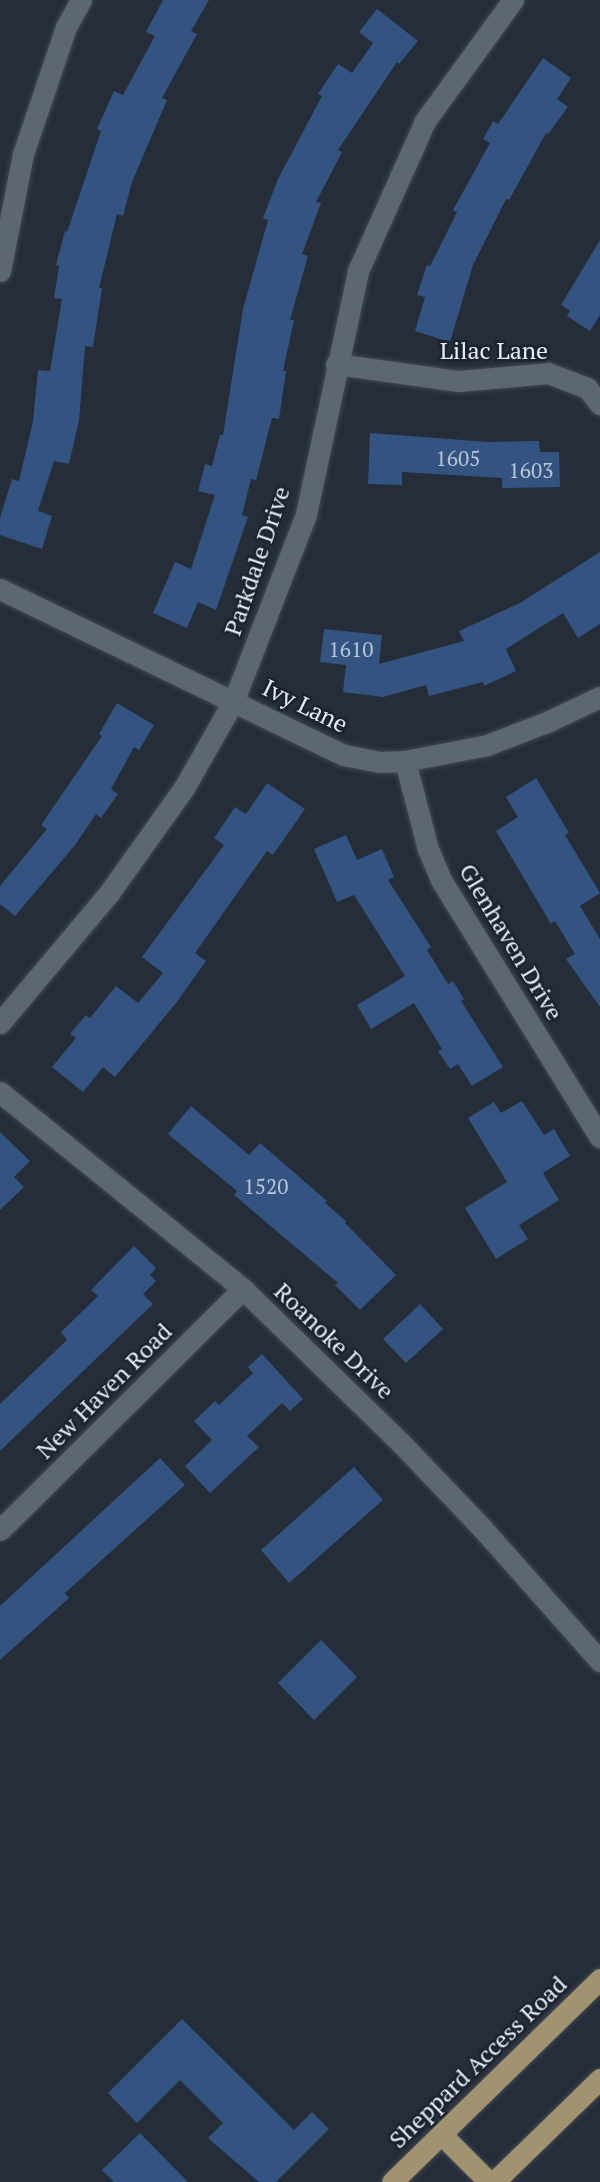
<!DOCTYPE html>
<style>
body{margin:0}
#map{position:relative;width:600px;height:2182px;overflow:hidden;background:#252d39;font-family:"PT Serif",serif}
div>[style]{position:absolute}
.building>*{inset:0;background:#335380}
.roads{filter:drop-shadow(0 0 2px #424953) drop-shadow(0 0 2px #424953)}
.minor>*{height:21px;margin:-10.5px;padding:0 10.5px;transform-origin:10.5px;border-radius:10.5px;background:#5d6774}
.major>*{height:21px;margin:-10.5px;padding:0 10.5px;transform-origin:10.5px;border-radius:10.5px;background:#a1936f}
span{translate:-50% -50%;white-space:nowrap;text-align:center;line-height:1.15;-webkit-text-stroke:5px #1b232e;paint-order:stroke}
.number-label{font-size:21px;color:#b9c6d6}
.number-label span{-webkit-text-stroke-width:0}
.street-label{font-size:24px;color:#e6ecf3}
</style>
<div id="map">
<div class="building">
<i style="clip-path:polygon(163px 0,209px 0,191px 31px,197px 34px,162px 98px,167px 100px,132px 182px,123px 216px,117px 214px,99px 288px,102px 288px,93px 347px,85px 346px,79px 421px,69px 464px,54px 461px,38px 511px,52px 516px,42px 549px,0 535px,0 518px,12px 479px,19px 481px,33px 421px,38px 370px,50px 371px,62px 299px,54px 298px,59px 266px,56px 265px,65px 231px,67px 232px,101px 131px,97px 129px,114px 91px,123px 95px,155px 36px,146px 32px)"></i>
<i style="clip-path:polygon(377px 9px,418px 41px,399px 64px,397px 62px,338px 150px,342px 152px,316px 202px,321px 203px,302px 254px,308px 256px,290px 320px,294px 320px,283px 371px,286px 371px,279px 419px,272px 418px,256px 480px,251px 479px,242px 515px,248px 517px,216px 610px,198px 602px,187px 628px,153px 613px,175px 562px,191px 569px,215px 495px,198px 491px,205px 464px,212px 466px,220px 435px,223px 435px,243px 309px,268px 220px,263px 218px,278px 179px,322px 96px,318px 94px,338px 64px,352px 73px,373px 43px,359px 32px)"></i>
<i style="clip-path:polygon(543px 58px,571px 78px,557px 99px,568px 107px,548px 134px,546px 133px,509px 200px,506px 199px,473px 265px,450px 342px,415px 331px,425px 297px,417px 295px,427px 265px,430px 266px,457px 212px,453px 210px,490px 143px,483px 139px,493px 121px,498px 124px)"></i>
<i style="clip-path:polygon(600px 240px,600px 315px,590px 331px,567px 316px,570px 311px,561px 305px)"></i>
<i style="clip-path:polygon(370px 433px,488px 442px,539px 441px,540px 452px,559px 452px,560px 487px,502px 488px,502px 478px,402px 472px,402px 485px,368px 484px)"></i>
<i style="clip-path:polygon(600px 552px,600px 624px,578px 638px,563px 613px,506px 649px,516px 671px,484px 686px,483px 682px,429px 696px,426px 685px,383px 697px,343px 692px,346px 665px,320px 662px,324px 629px,382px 635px,379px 664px,464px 641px,459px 631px,520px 603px)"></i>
<i style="clip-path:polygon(117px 703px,154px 725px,139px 750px,134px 747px,111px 789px,118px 794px,101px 818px,96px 814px,75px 845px,15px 916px,0 904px,0 886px,47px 829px,41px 825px,102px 736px,99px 734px)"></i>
<i style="clip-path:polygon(536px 778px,569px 833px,565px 835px,600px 893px,580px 906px,600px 939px,600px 1007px,566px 959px,575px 954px,555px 921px,551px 924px,496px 831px,518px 817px,506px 797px)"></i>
<i style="clip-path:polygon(267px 783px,305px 809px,273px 855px,267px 851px,195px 953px,206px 961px,176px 1003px,115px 1077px,103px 1067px,83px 1092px,52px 1067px,76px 1038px,70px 1034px,86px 1015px,90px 1018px,116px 986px,138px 1003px,163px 973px,142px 957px,224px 845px,214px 838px,235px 807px,246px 814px)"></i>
<i style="clip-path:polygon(346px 835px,357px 860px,382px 849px,394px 877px,388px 880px,431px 947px,427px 950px,448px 984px,453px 981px,464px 999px,461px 1001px,503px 1067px,472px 1086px,458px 1064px,450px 1069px,438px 1051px,442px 1049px,414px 1003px,371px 1029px,357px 1005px,405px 976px,354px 895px,337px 902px,314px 849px)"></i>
<i style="clip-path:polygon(522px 1101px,544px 1135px,554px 1129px,570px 1156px,543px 1173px,559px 1200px,519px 1225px,528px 1239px,496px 1259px,465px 1208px,507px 1182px,468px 1118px,494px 1102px,501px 1113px)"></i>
<i style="clip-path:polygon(191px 1106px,249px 1155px,260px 1143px,327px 1201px,325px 1203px,346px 1221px,345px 1223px,396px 1275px,360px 1310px,335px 1285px,338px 1283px,234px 1195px,237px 1191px,168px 1134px)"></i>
<i style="clip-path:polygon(0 1132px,30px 1161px,14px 1177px,24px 1187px,0 1210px)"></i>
<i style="clip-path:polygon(134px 1246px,156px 1268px,150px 1275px,156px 1281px,143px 1294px,153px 1304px,0 1451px,0 1404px,67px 1340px,61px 1332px,98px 1296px,91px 1290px)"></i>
<i style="clip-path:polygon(420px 1304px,443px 1329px,406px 1363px,383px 1339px)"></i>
<i style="clip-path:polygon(262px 1354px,303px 1399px,290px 1411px,282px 1403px,247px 1436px,259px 1447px,210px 1493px,185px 1466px,212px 1440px,194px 1421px,215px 1401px,219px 1405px,253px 1373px,248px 1367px)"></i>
<i style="clip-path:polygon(160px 1458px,185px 1485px,65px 1593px,69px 1598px,0 1660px,0 1606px)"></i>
<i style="clip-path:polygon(354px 1467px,383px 1500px,289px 1583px,261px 1550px)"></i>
<i style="clip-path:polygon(321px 1640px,357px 1677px,314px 1720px,278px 1683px)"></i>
<i style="clip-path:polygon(182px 2019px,294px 2130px,312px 2112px,329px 2129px,276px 2182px,259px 2182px,208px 2138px,223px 2123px,180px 2080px,137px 2123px,108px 2093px)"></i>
<i style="clip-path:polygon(140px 2133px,188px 2182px,114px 2182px,102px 2170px)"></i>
</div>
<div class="roads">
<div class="minor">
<i style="left:0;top:271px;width:119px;rotate:-78.9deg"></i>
<i style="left:23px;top:154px;width:134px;rotate:-71.3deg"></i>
<i style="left:66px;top:27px;width:31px;rotate:-61deg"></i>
<i style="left:336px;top:364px;width:124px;rotate:7.9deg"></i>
<i style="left:459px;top:381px;width:89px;rotate:-5.1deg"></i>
<i style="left:548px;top:373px;width:42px;rotate:21deg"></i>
<i style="left:587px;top:388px;width:21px;rotate:51deg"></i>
<i style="left:0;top:589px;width:382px;rotate:25.8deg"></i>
<i style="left:344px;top:755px;width:36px;rotate:11deg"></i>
<i style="left:379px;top:762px;width:26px;rotate:-2deg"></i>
<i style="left:405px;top:761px;width:84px;rotate:-11deg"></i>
<i style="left:487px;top:745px;width:64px;rotate:-21deg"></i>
<i style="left:547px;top:722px;width:59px;rotate:-25.3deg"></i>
<i style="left:405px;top:761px;width:91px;rotate:75.4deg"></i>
<i style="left:428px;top:849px;width:34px;rotate:67deg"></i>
<i style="left:441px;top:880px;width:302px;rotate:58.3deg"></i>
<i style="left:0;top:1023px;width:170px;rotate:-50deg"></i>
<i style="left:109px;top:893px;width:129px;rotate:-54.5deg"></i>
<i style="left:184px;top:788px;width:101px;rotate:-60.4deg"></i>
<i style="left:234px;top:700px;width:199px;rotate:-68.8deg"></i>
<i style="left:306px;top:514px;width:249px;rotate:-77.9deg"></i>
<i style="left:358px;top:271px;width:164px;rotate:-65.9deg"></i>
<i style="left:425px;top:121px;width:150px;rotate:-54deg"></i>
<i style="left:0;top:1092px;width:313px;rotate:39deg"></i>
<i style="left:243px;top:1289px;width:222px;rotate:44.3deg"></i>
<i style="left:402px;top:1444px;width:116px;rotate:46.4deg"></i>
<i style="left:482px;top:1528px;width:178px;rotate:48.4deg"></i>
<i style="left:0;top:1530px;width:342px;rotate:-44.8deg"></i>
</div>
<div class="major">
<i style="left:441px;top:2134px;width:68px;rotate:45deg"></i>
<i style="left:392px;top:2182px;width:291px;rotate:-44.3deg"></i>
<i style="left:494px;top:2182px;width:148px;rotate:-44.2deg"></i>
</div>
</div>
<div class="number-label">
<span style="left:458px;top:458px">1605</span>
<span style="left:531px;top:470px">1603</span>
<span style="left:351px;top:649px">1610</span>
<span style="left:266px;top:1186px">1520</span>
</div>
<div class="street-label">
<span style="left:494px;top:351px">Lilac Lane</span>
<span style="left:257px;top:561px;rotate:-71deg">Parkdale Drive</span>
<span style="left:305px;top:706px;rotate:26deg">Ivy Lane</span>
<span style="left:511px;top:942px;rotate:59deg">Glenhaven Drive</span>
<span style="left:334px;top:1341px;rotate:44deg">Roanoke Drive</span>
<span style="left:104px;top:1391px;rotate:-45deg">New Haven Road</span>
<span style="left:478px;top:2062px;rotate:-44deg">Sheppard Access Road</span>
</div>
</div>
